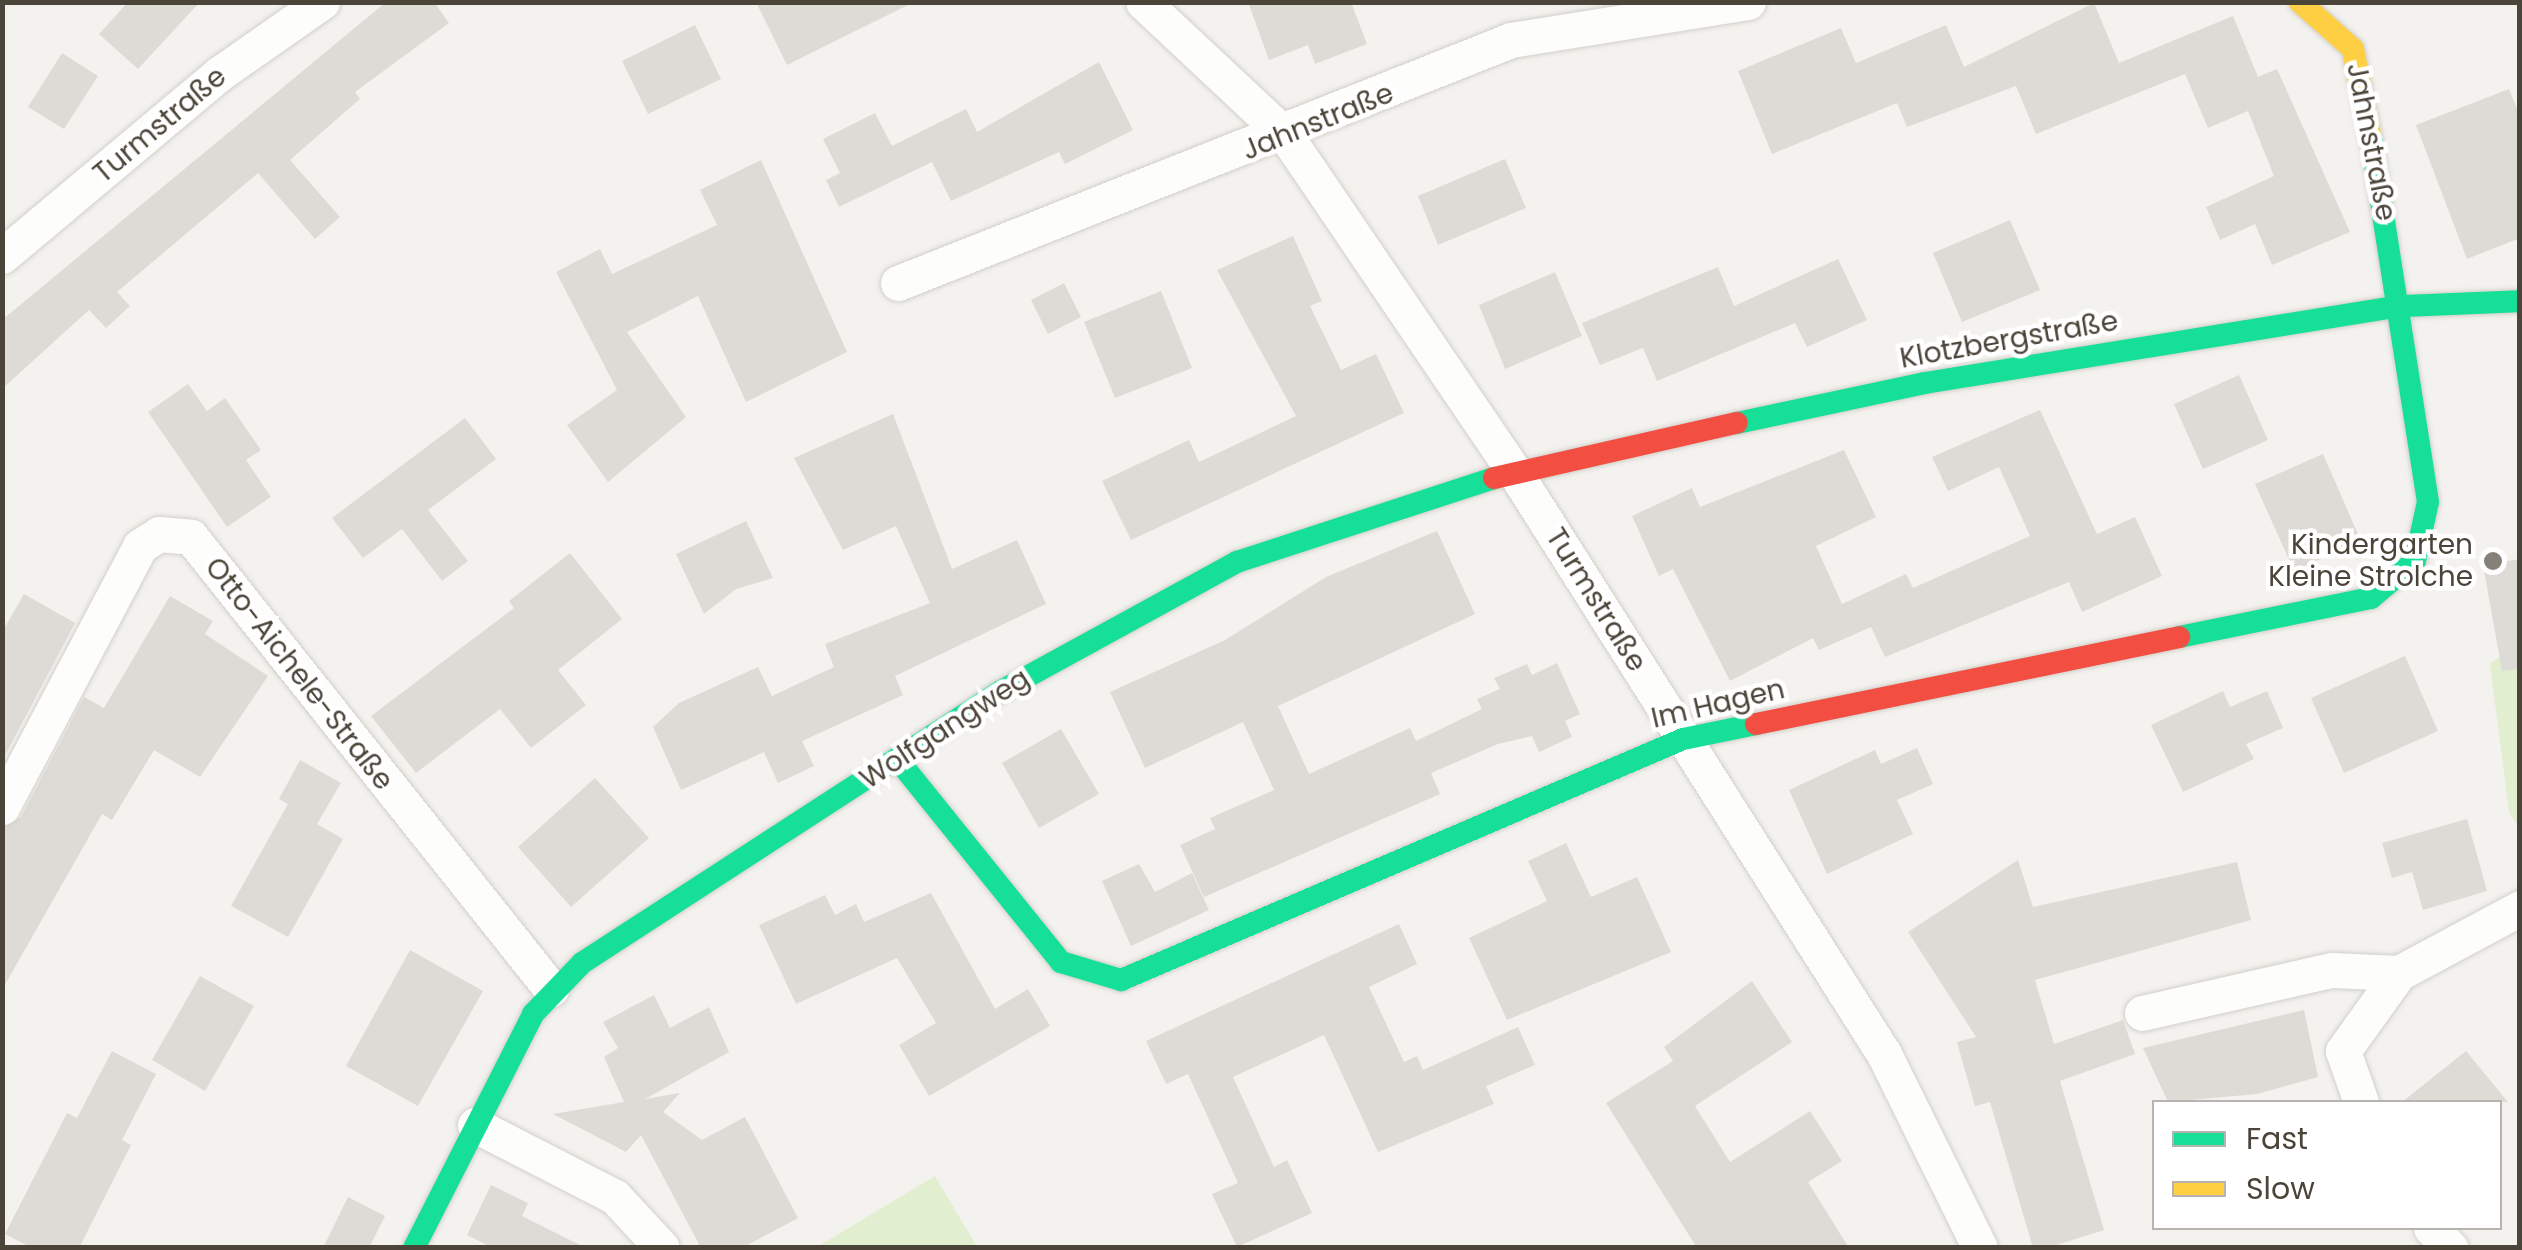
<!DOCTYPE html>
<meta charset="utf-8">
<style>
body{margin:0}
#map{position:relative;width:2522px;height:1250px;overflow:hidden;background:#f4f2ee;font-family:Poppins,sans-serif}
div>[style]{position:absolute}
.green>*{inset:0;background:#e1eecf}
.building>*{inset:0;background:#dedbd6}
.roads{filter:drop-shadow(0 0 2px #d2d0cb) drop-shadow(0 0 2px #d2d0cb)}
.street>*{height:35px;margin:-17.5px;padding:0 17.5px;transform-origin:17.5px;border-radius:17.5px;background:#fdfdfc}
.fast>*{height:22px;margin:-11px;padding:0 11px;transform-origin:11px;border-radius:11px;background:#16e098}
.slow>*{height:22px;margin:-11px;padding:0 11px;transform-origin:11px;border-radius:11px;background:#ffcf43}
.jam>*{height:22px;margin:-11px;padding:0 11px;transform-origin:11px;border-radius:11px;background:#f24e42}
.dots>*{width:28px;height:28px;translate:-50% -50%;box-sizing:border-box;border:5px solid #fff;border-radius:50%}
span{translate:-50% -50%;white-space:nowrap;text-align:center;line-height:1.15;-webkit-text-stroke:9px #fff;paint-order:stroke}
.street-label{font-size:28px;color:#4b4439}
.poi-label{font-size:28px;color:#4b4439}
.right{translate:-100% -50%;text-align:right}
.frame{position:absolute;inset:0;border:5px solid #4b4439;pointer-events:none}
.legend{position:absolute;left:2152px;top:1100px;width:350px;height:130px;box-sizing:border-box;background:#fff;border:2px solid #b7b4b0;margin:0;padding:12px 18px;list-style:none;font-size:30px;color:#4b4439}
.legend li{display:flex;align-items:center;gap:20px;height:50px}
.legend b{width:50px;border:2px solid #b7b4b0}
</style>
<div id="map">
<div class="green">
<i style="clip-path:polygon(2519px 641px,2519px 828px,2509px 812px,2490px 664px)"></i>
<i style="clip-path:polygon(935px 1176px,977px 1247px,817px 1247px)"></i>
</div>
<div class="building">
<i style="clip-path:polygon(128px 2px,200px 2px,138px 69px,99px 34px)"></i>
<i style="clip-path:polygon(386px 2px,434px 2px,449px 23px,355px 92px,360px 99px,290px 160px,340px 217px,315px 239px,258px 173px,117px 292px,130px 306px,106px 328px,89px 310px,2px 389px,2px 320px)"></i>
<i style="clip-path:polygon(756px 2px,914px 2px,787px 65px)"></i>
<i style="clip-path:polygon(1248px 2px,1351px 2px,1367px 44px,1315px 64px,1308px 45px,1269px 60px)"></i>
<i style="clip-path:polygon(2094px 3px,2119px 63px,2233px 16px,2258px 77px,2277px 69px,2350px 232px,2272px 265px,2255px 224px,2220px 240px,2206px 207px,2274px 176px,2248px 111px,2208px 128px,2185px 74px,2036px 134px,2016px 86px,1907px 127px,1897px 103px,1772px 154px,1738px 71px,1841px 28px,1856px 63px,1946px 25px,1964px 67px)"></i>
<i style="clip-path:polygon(695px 25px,721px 79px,648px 114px,622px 61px)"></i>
<i style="clip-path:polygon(62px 53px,98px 76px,64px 129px,28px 107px)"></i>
<i style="clip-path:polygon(1099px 62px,1133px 130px,1065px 164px,1059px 152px,951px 201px,932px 162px,839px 207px,826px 180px,840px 173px,823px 139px,875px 113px,892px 146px,966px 109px,977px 132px)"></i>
<i style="clip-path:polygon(2509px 89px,2520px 116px,2520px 238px,2467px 259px,2416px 125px)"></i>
<i style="clip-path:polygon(1505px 159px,1526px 208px,1438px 245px,1418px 196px)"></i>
<i style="clip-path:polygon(761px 160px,847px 352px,746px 402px,698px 296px,627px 332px,686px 417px,608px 482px,567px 425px,617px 390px,556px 272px,600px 249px,612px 274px,717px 225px,700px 190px)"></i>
<i style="clip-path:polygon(2010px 220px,2040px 290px,1962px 322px,1933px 253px)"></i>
<i style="clip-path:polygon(1293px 236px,1322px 301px,1310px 306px,1341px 370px,1376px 354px,1404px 413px,1131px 540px,1102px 481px,1189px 440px,1199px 462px,1296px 416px,1217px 270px)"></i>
<i style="clip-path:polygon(1838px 259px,1867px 320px,1807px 347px,1795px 323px,1657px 381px,1643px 348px,1600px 365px,1582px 323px,1718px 267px,1734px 306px)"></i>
<i style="clip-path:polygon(1555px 272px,1582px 336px,1505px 369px,1479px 305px)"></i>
<i style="clip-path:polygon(1064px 283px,1081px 317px,1048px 334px,1031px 300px)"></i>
<i style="clip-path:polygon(1161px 291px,1192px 368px,1115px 398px,1084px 322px)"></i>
<i style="clip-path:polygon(2239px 375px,2268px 440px,2203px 469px,2174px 404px)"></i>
<i style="clip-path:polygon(188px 384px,207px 411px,225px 398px,261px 450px,246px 460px,271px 497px,227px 527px,148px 412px)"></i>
<i style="clip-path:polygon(2040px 410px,2097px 534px,2135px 517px,2162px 576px,2082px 612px,2069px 582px,1885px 657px,1871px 627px,1819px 650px,1813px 638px,1730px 681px,1673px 569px,1659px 576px,1632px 516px,1692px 488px,1700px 507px,1844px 450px,1876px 517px,1816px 546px,1842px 604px,1906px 574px,1913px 588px,2030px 536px,1999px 467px,1948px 491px,1932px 457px)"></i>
<i style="clip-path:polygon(893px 414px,952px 569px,1017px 540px,1046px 604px,895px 676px,903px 695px,802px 741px,814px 766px,778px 783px,764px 752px,681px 790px,653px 727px,679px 703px,758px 667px,772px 696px,834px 667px,825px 644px,930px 603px,896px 526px,843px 550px,794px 458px)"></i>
<i style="clip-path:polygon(465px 418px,496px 459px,428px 510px,468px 561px,442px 581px,402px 529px,363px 558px,332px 518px)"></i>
<i style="clip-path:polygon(2323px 454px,2361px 541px,2294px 571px,2255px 484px)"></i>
<i style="clip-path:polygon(746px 521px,773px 578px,736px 589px,704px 614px,676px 554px)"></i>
<i style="clip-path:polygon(1437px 531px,1475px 614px,1278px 706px,1309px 774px,1410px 728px,1416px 741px,1482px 709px,1477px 699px,1500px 689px,1494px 678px,1527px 664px,1532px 675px,1557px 663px,1580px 714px,1565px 721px,1572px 737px,1539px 752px,1532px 736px,1498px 744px,1431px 773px,1440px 794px,1204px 897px,1180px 845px,1215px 829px,1210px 818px,1274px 790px,1243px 722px,1145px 768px,1110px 692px,1225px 640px,1326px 577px)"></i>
<i style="clip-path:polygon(570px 553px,622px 619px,558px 670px,586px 705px,531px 748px,500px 709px,416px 773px,371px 716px,514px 608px,509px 601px)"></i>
<i style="clip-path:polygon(2520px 559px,2520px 669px,2502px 671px,2483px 565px)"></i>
<i style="clip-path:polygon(24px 594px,75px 623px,2px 761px,2px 632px)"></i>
<i style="clip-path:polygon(170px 596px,213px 621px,205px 634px,268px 676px,200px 777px,154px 750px,112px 820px,102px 814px,2px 990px,2px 828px,21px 817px,84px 697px,104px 708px)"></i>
<i style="clip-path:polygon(2405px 656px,2438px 731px,2344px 773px,2311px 698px)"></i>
<i style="clip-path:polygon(2223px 691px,2230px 707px,2267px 691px,2283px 728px,2246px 744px,2254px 759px,2183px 792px,2151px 725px)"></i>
<i style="clip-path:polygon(1061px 729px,1099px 794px,1039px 828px,1002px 763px)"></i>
<i style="clip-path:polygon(1917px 748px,1933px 784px,1897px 800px,1913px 834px,1827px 874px,1789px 790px,1875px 750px,1881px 764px)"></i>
<i style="clip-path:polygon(300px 760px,341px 783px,317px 824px,343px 839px,288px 937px,231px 906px,288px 804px,279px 799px)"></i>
<i style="clip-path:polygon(595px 778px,649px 838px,571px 907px,518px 847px)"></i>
<i style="clip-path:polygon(2467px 819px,2487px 891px,2423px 910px,2412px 872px,2392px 878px,2382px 843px)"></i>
<i style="clip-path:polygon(1566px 843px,1591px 897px,1637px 877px,1671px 952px,1507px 1020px,1469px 938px,1547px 901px,1528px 861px)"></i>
<i style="clip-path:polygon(2018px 860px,2033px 907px,2237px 862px,2251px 920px,2035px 980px,2054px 1044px,2123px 1020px,2135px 1054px,2060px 1081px,2104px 1230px,2047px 1248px,2033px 1248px,1990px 1102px,1975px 1106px,1957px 1042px,1976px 1037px,1908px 932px)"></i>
<i style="clip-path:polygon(1139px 864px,1155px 892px,1192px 873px,1209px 910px,1131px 946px,1102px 881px)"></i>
<i style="clip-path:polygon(931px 893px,995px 1009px,1028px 989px,1050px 1026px,929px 1096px,899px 1045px,936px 1023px,897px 958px,796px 1004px,759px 925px,825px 895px,835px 915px,856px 904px,864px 922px)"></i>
<i style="clip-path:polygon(1399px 924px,1417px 964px,1369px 987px,1404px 1062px,1417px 1056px,1423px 1070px,1518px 1027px,1535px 1065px,1486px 1086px,1494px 1104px,1378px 1152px,1324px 1035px,1233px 1077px,1274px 1167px,1287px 1160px,1312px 1213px,1237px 1247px,1212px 1194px,1238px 1183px,1188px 1074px,1166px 1084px,1146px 1041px)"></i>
<i style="clip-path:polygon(410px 950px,483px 991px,418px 1106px,346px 1066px)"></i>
<i style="clip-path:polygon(200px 976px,254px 1006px,205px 1091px,152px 1060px)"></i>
<i style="clip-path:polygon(1752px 981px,1792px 1042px,1695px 1106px,1730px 1162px,1810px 1111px,1842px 1161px,1808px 1182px,1849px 1248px,1697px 1248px,1606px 1103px,1673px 1061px,1664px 1047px)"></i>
<i style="clip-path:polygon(654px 995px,670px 1028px,709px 1007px,729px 1052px,645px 1099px,680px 1093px,663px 1112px,702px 1140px,745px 1117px,798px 1218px,742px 1248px,701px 1248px,641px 1135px,626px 1152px,553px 1114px,624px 1102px,604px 1057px,618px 1048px,603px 1022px)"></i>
<i style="clip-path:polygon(2304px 1010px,2318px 1077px,2257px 1094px,2168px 1102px,2143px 1048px)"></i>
<i style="clip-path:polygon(112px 1051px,156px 1074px,122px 1140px,131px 1145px,79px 1248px,32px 1248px,5px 1234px,67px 1113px,77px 1118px)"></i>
<i style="clip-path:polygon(2466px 1051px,2508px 1102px,2402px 1102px)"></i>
<i style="clip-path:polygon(491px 1185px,528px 1203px,522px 1216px,586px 1248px,493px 1248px,467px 1235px)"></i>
<i style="clip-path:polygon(348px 1197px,385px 1216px,369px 1248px,323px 1248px)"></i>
</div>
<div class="roads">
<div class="street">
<i style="left:1143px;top:2px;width:196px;rotate:43.1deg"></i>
<i style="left:1286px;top:136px;width:405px;rotate:55.8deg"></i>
<i style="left:1514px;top:471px;width:690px;rotate:57.6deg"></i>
<i style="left:1884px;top:1054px;width:216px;rotate:63.7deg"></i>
<i style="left:2px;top:256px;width:283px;rotate:-40deg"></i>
<i style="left:219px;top:74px;width:126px;rotate:-35deg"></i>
<i style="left:898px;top:283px;width:659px;rotate:-21.62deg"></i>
<i style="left:1511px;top:40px;width:240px;rotate:-9.1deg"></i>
<i style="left:2px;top:807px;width:295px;rotate:-62.1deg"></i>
<i style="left:140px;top:546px;width:22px;rotate:-32deg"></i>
<i style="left:159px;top:534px;width:32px;rotate:5deg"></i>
<i style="left:191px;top:537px;width:578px;rotate:51.46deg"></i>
<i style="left:2142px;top:1013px;width:195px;rotate:-12.8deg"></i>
<i style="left:2332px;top:970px;width:67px;rotate:2.6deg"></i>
<i style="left:2361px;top:1102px;width:54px;rotate:-109.4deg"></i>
<i style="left:2343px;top:1051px;width:96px;rotate:-54.3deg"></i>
<i style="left:2399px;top:973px;width:137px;rotate:-28.2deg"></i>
<i style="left:475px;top:1125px;width:157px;rotate:27.2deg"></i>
<i style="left:615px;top:1197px;width:69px;rotate:47.3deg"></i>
<i style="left:2431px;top:1228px;width:28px;rotate:46deg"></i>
</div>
<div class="fast">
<i style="left:1737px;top:423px;width:192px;rotate:-12deg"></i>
<i style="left:1925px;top:383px;width:484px;rotate:-9.2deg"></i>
<i style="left:2403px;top:306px;width:117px;rotate:-2.4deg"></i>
<i style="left:2179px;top:637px;width:196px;rotate:-11.5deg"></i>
<i style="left:2371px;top:598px;width:57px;rotate:-40.1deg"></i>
<i style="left:2415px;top:561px;width:60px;rotate:-77.6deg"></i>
<i style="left:2428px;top:502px;width:366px;rotate:-98.9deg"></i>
<i style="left:898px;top:760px;width:260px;rotate:51.1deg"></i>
<i style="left:1061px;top:962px;width:63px;rotate:16.7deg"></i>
<i style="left:1121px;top:980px;width:611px;rotate:-23.21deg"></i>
<i style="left:1683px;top:739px;width:75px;rotate:-11.6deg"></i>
<i style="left:414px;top:1248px;width:263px;rotate:-63deg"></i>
<i style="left:533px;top:1014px;width:71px;rotate:-46.1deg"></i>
<i style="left:582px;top:963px;width:500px;rotate:-33deg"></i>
<i style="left:1001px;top:691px;width:269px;rotate:-28.7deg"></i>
<i style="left:1237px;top:562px;width:270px;rotate:-18.1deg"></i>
</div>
<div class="slow">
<i style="left:2300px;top:2px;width:71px;rotate:41.6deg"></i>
<i style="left:2353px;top:49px;width:93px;rotate:78.8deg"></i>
</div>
<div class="jam">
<i style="left:1494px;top:478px;width:249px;rotate:-12.8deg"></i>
<i style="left:1756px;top:724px;width:432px;rotate:-11.6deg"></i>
</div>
</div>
<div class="dots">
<i style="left:2493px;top:561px;background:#868178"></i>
</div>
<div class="street-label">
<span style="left:1318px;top:122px;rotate:-22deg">Jahnstraße</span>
<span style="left:160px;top:125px;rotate:-40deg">Turmstraße</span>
<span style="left:2371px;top:142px;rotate:79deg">Jahnstraße</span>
<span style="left:2009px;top:340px;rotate:-10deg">Klotzbergstraße</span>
<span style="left:1596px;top:600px;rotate:58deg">Turmstraße</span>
<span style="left:299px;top:674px;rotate:52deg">Otto-Aichele-Straße</span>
<span style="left:1718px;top:704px;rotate:-13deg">Im Hagen</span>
<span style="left:945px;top:729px;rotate:-33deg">Wolfgangweg</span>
</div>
<div class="poi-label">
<span class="right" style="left:2473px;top:561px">Kindergarten<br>Kleine Strolche</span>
</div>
<div class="frame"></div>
<ul class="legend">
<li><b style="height:12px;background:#16e098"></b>Fast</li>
<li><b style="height:12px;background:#ffcf43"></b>Slow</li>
</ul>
</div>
